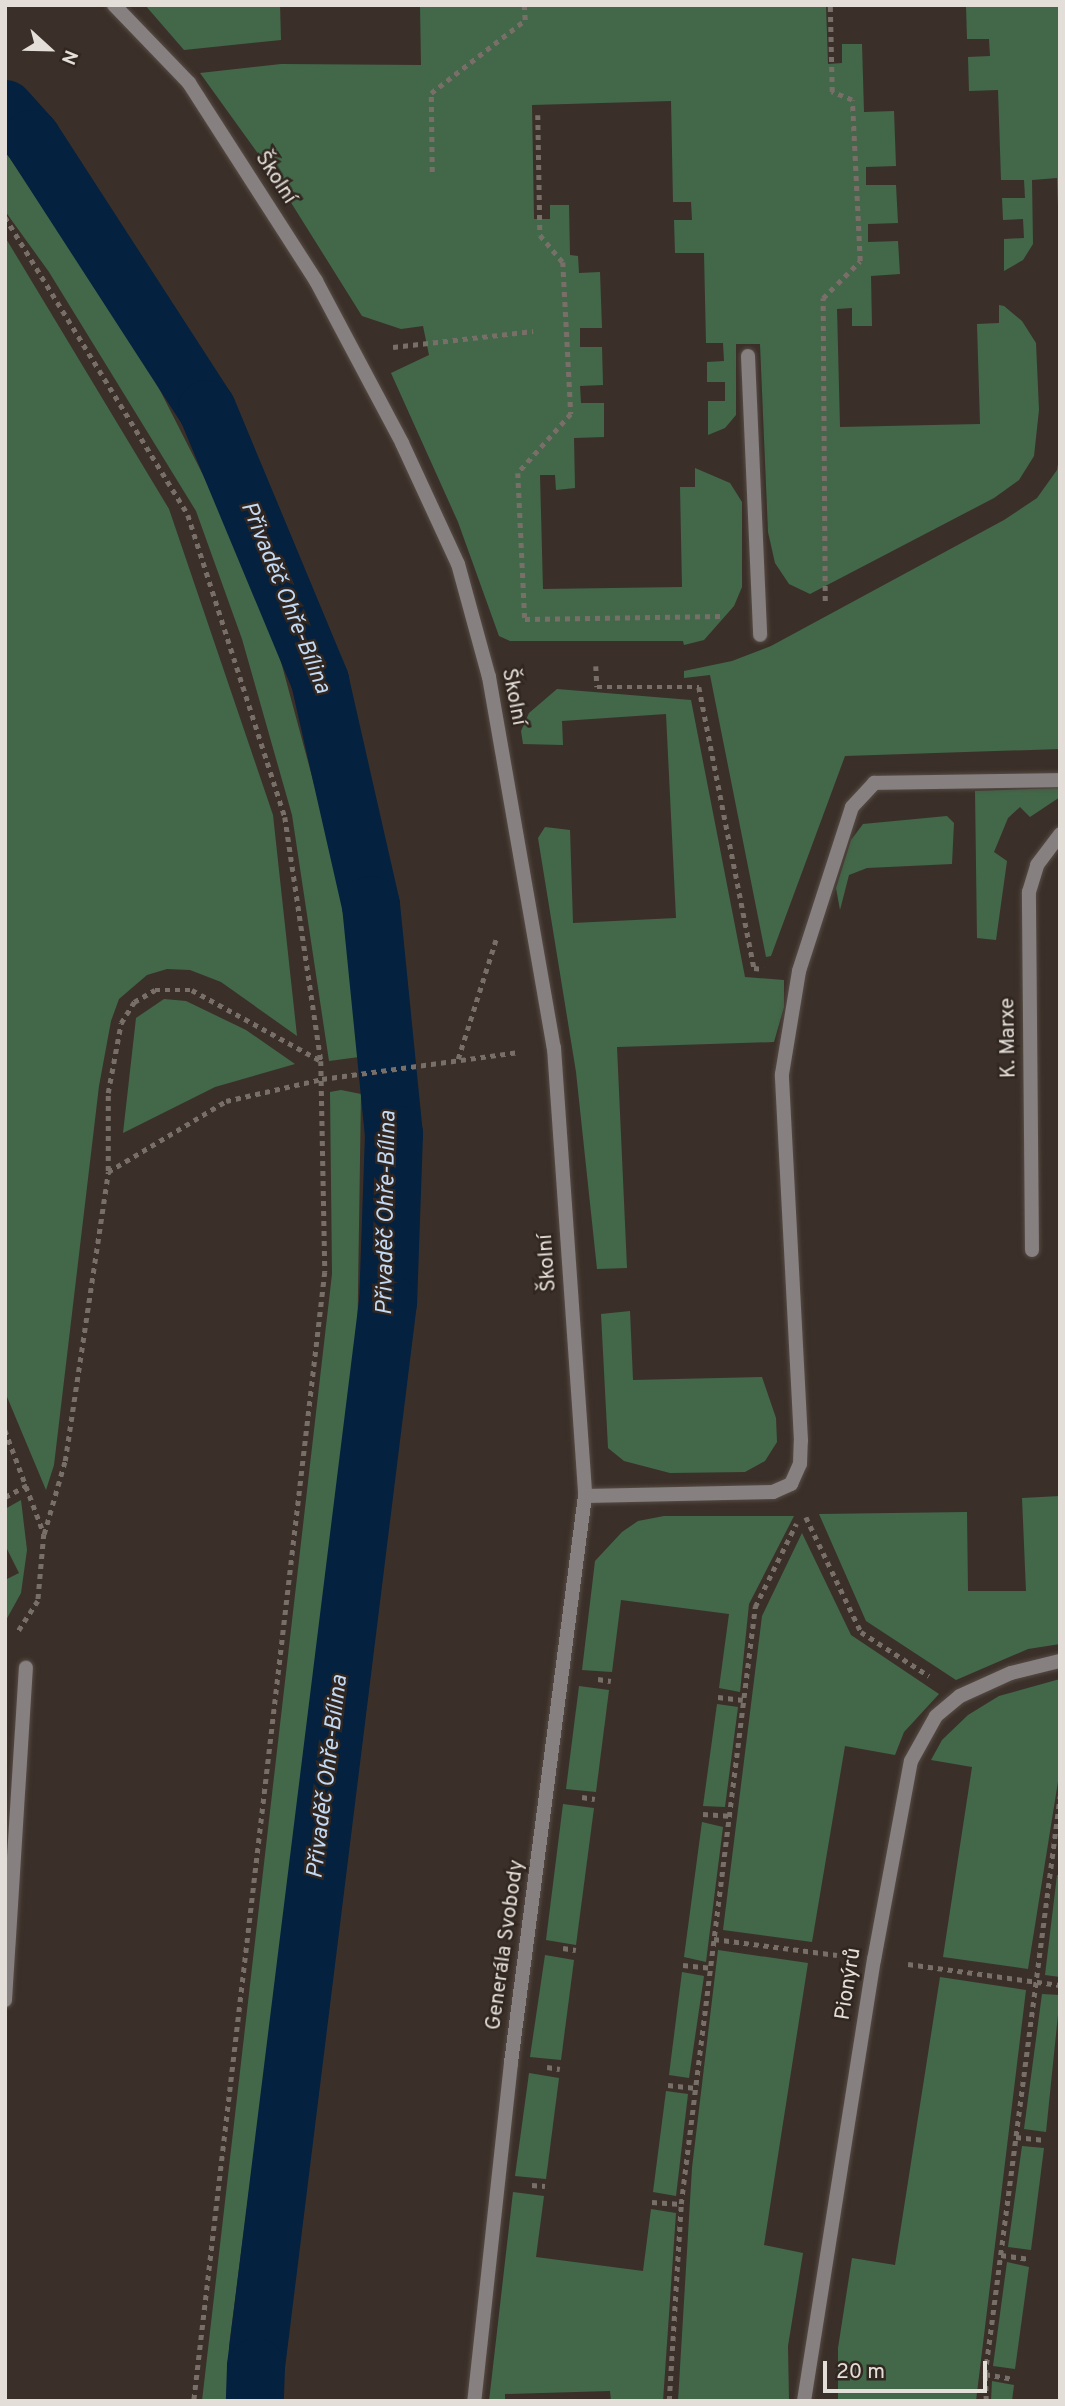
<!DOCTYPE html>
<meta charset="utf-8">
<style>
body{margin:0}
#map{position:relative;width:1065px;height:2406px;overflow:hidden;background:#3b3029;font-family:Overpass,sans-serif}
div>[style]{position:absolute}
.green>*{inset:0;background:#426849}
.canal>*{height:58px;margin:-29px;padding:0 29px;transform-origin:29px;border-radius:29px;background:#04213f}
.path>*{height:4.5px;margin-top:-2.25px;transform-origin:0;background:repeating-linear-gradient(90deg,#786f69 0 5px,transparent 0 10px)}
.roads{filter:drop-shadow(0 0 2px #564c45) drop-shadow(0 0 2px #564c45)}
.service>*{height:14px;margin:-7px;padding:0 7px;transform-origin:7px;border-radius:7px;background:#878080}
.minor>*{height:14px;margin:-7px;padding:0 7px;transform-origin:7px;border-radius:7px;background:#878080}
span{translate:-50% -50%;white-space:nowrap;text-align:center;line-height:1.15;-webkit-text-stroke:5px #312720;paint-order:stroke}
.street-label{font-size:21px;color:#e4ded9}
.water-label{font-size:23px;color:#c2daf5;font-style:italic}
.frame{position:absolute;inset:0;border:7px solid #e4ded9;pointer-events:none}
.north{position:absolute;left:14px;top:14px;width:70px;height:70px;-webkit-text-stroke:5px #312720;paint-order:stroke;rotate:112deg;font-size:19px;font-weight:700;line-height:28px;text-align:center;color:#e4ded9}
.north::after{content:'';display:block;margin:auto;width:24px;height:32px;background:#e4ded9;clip-path:polygon(50% 0,100% 100%,50% 72%,0 100%)}
.scale{position:absolute;left:823px;top:2361px;width:164px;height:32px;box-sizing:border-box;border:4px solid #e4ded9;border-top:0;padding-left:9px;font-size:21px;line-height:24px;white-space:nowrap;color:#e4ded9;-webkit-text-stroke:5px #312720;paint-order:stroke}
</style>
<div id="map">
<div class="green">
<i style="clip-path:polygon(145px 5px,280px 5px,281px 40px,184px 50px)"></i>
<i style="clip-path:polygon(420px 5px,826px 5px,828px 64px,842px 63px,842px 44px,862px 44px,864px 112px,894px 111px,896px 166px,866px 167px,866px 185px,896px 185px,898px 223px,868px 224px,868px 242px,898px 241px,900px 274px,871px 276px,872px 326px,852px 326px,852px 308px,837px 309px,840px 427px,980px 424px,977px 324px,999px 323px,999px 305px,1004px 306px,1022px 321px,1036px 343px,1039px 410px,1034px 456px,1019px 480px,994px 498px,810px 594px,789px 584px,775px 563px,768px 532px,760px 344px,736px 344px,736px 415px,725px 428px,708px 435px,708px 401px,725px 401px,725px 382px,707px 382px,707px 362px,724px 361px,723px 343px,706px 343px,704px 253px,675px 253px,674px 220px,692px 220px,691px 202px,673px 202px,671px 101px,532px 105px,534px 219px,550px 219px,550px 205px,569px 205px,570px 255px,578px 256px,579px 273px,600px 272px,602px 328px,580px 328px,580px 347px,602px 347px,603px 385px,580px 386px,581px 403px,604px 403px,604px 437px,574px 438px,575px 488px,556px 490px,555px 475px,540px 475px,543px 589px,682px 587px,680px 487px,695px 487px,695px 468px,730px 483px,742px 502px,742px 587px,734px 606px,704px 640px,684px 645px,683px 641px,510px 641px,499px 636px,458px 522px,391px 373px,429px 355px,423px 326px,401px 329px,362px 316px,275px 177px,200px 73px,281px 64px,421px 65px)"></i>
<i style="clip-path:polygon(966px 5px,1060px 5px,1060px 262px,1057px 178px,1032px 180px,1033px 244px,1023px 260px,1004px 271px,1004px 239px,1024px 238px,1023px 219px,1003px 220px,1002px 198px,1025px 198px,1024px 180px,1001px 180px,998px 90px,969px 91px,968px 57px,990px 56px,989px 39px,967px 39px)"></i>
<i style="clip-path:polygon(5px 151px,142px 355px,231px 530px,277px 647px,341px 884px,359px 1057px,329px 1061px,292px 815px,242px 639px,196px 511px,49px 272px,5px 211px)"></i>
<i style="clip-path:polygon(5px 237px,169px 509px,273px 815px,297px 1036px,221px 982px,190px 970px,167px 969px,147px 975px,119px 999px,111px 1021px,99px 1086px,54px 1465px,46px 1490px,5px 1392px)"></i>
<i style="clip-path:polygon(1060px 453px,1060px 749px,845px 756px,771px 956px,766px 957px,710px 675px,684px 678px,684px 671px,732px 661px,771px 646px,1004px 520px,1037px 498px,1057px 470px)"></i>
<i style="clip-path:polygon(557px 689px,691px 700px,745px 977px,784px 980px,784px 1007px,774px 1042px,617px 1047px,627px 1268px,597px 1269px,576px 1072px,538px 838px,545px 827px,570px 830px,573px 923px,676px 918px,666px 714px,562px 721px,563px 745px,523px 744px,521px 731px,529px 713px)"></i>
<i style="clip-path:polygon(1060px 788px,1060px 797px,1030px 817px,1020px 807px,1008px 818px,994px 852px,1007px 861px,996px 940px,977px 938px,975px 791px)"></i>
<i style="clip-path:polygon(947px 816px,954px 823px,952px 864px,867px 868px,849px 875px,840px 910px,836px 888px,851px 840px,863px 824px)"></i>
<i style="clip-path:polygon(164px 999px,186px 1001px,246px 1030px,295px 1064px,215px 1087px,123px 1133px,136px 1018px)"></i>
<i style="clip-path:polygon(341px 1090px,361px 1094px,357px 1357px,229px 2346px,231px 2401px,202px 2401px,332px 1274px,330px 1092px)"></i>
<i style="clip-path:polygon(630px 1311px,633px 1380px,762px 1377px,776px 1418px,777px 1442px,765px 1461px,745px 1472px,670px 1473px,624px 1461px,608px 1448px,601px 1314px)"></i>
<i style="clip-path:polygon(1060px 1496px,1060px 1644px,1028px 1649px,956px 1680px,866px 1621px,819px 1514px,967px 1512px,968px 1591px,1026px 1591px,1022px 1498px)"></i>
<i style="clip-path:polygon(21px 1500px,27px 1550px,21px 1593px,5px 1622px,5px 1580px,19px 1573px,5px 1545px,5px 1509px)"></i>
<i style="clip-path:polygon(664px 1516px,794px 1516px,749px 1604px,740px 1692px,719px 1688px,729px 1614px,621px 1600px,612px 1672px,582px 1670px,595px 1561px,622px 1532px,638px 1521px)"></i>
<i style="clip-path:polygon(802px 1533px,851px 1635px,939px 1694px,904px 1732px,895px 1755px,845px 1746px,812px 1942px,723px 1930px,762px 1616px)"></i>
<i style="clip-path:polygon(1060px 1679px,1060px 1769px,1028px 1969px,943px 1957px,972px 1767px,931px 1760px,942px 1740px,968px 1715px,999px 1696px)"></i>
<i style="clip-path:polygon(579px 1686px,609px 1690px,596px 1792px,566px 1789px)"></i>
<i style="clip-path:polygon(717px 1704px,738px 1707px,725px 1807px,703px 1806px)"></i>
<i style="clip-path:polygon(563px 1804px,594px 1808px,576px 1945px,546px 1940px)"></i>
<i style="clip-path:polygon(702px 1822px,723px 1827px,706px 1962px,684px 1957px)"></i>
<i style="clip-path:polygon(1057px 1875px,1060px 1875px,1060px 1977px,1045px 1975px)"></i>
<i style="clip-path:polygon(718px 1950px,808px 1963px,764px 2245px,803px 2253px,788px 2346px,789px 2401px,678px 2401px,692px 2168px)"></i>
<i style="clip-path:polygon(545px 1955px,574px 1960px,561px 2060px,530px 2057px)"></i>
<i style="clip-path:polygon(682px 1972px,704px 1976px,689px 2078px,669px 2075px)"></i>
<i style="clip-path:polygon(940px 1977px,1026px 1990px,976px 2401px,838px 2401px,838px 2348px,852px 2258px,895px 2265px)"></i>
<i style="clip-path:polygon(1042px 1994px,1060px 1995px,1046px 2132px,1024px 2129px)"></i>
<i style="clip-path:polygon(529px 2073px,559px 2078px,546px 2179px,515px 2176px)"></i>
<i style="clip-path:polygon(666px 2091px,688px 2094px,676px 2196px,653px 2192px)"></i>
<i style="clip-path:polygon(1022px 2146px,1044px 2148px,1031px 2250px,1008px 2247px)"></i>
<i style="clip-path:polygon(513px 2192px,544px 2196px,536px 2257px,643px 2271px,651px 2209px,676px 2213px,663px 2401px,611px 2401px,610px 2391px,505px 2394px,505px 2401px,489px 2401px)"></i>
<i style="clip-path:polygon(1007px 2262px,1029px 2267px,1015px 2369px,993px 2366px)"></i>
<i style="clip-path:polygon(992px 2381px,1014px 2385px,1012px 2401px,991px 2401px)"></i>
</div>
<div class="canal">
<i style="left:5px;top:109px;width:40px;rotate:48deg"></i>
<i style="left:32px;top:139px;width:322px;rotate:57.1deg"></i>
<i style="left:207px;top:409px;width:295px;rotate:67.4deg"></i>
<i style="left:320px;top:681px;width:230px;rotate:77.2deg"></i>
<i style="left:371px;top:905px;width:230px;rotate:84.3deg"></i>
<i style="left:394px;top:1134px;width:168px;rotate:92deg"></i>
<i style="left:388px;top:1302px;width:1073px;rotate:97.07deg"></i>
<i style="left:256px;top:2367px;width:34px;rotate:92deg"></i>
</div>
<div class="path">
<i style="left:538px;top:115px;width:120px;rotate:89deg"></i>
<i style="left:540px;top:235px;width:35px;rotate:50deg"></i>
<i style="left:563px;top:262px;width:152px;rotate:87deg"></i>
<i style="left:571px;top:414px;width:79px;rotate:131.9deg"></i>
<i style="left:518px;top:473px;width:146px;rotate:87.3deg"></i>
<i style="left:525px;top:619px;width:198px;rotate:-0.9deg"></i>
<i style="left:432px;top:172px;width:79px;rotate:-90.7deg"></i>
<i style="left:431px;top:93px;width:119px;rotate:-37.8deg"></i>
<i style="left:525px;top:20px;width:15px;rotate:-94deg"></i>
<i style="left:5px;top:217px;width:350px;rotate:58.4deg"></i>
<i style="left:188px;top:515px;width:317px;rotate:72.2deg"></i>
<i style="left:285px;top:817px;width:247px;rotate:81.6deg"></i>
<i style="left:321px;top:1061px;width:211px;rotate:88.9deg"></i>
<i style="left:325px;top:1272px;width:1137px;rotate:96.62deg"></i>
<i style="left:393px;top:347px;width:141px;rotate:-6.5deg"></i>
<i style="left:825px;top:601px;width:303px;rotate:-90.4deg"></i>
<i style="left:823px;top:298px;width:52px;rotate:-45deg"></i>
<i style="left:860px;top:261px;width:161px;rotate:-92.8deg"></i>
<i style="left:852px;top:100px;width:22px;rotate:-158deg"></i>
<i style="left:832px;top:92px;width:87px;rotate:-91.3deg"></i>
<i style="left:596px;top:666px;width:21px;rotate:87deg"></i>
<i style="left:597px;top:687px;width:102px"></i>
<i style="left:699px;top:687px;width:286px;rotate:78.9deg"></i>
<i style="left:754px;top:968px;width:10px;rotate:6deg"></i>
<i style="left:458px;top:1059px;width:126px;rotate:-72.4deg"></i>
<i style="left:108px;top:1171px;width:78px;rotate:-90deg"></i>
<i style="left:108px;top:1093px;width:71px;rotate:-79.5deg"></i>
<i style="left:121px;top:1023px;width:25px;rotate:-58deg"></i>
<i style="left:134px;top:1002px;width:24px;rotate:-30deg"></i>
<i style="left:155px;top:990px;width:37px"></i>
<i style="left:192px;top:990px;width:147px;rotate:28.8deg"></i>
<i style="left:5px;top:1430px;width:111px;rotate:69.4deg"></i>
<i style="left:44px;top:1534px;width:67px;rotate:95.1deg"></i>
<i style="left:38px;top:1601px;width:37px;rotate:123deg"></i>
<i style="left:5px;top:1497px;width:26px;rotate:-28deg"></i>
<i style="left:806px;top:1517px;width:127px;rotate:64.4deg"></i>
<i style="left:861px;top:1632px;width:81px;rotate:32.9deg"></i>
<i style="left:44px;top:1534px;width:76px;rotate:-74deg"></i>
<i style="left:65px;top:1461px;width:292px;rotate:-81.5deg"></i>
<i style="left:108px;top:1172px;width:138px;rotate:-31deg"></i>
<i style="left:226px;top:1101px;width:98px;rotate:-12.9deg"></i>
<i style="left:322px;top:1079px;width:199px;rotate:-7.8deg"></i>
<i style="left:598px;top:1679px;width:13px;rotate:9deg"></i>
<i style="left:718px;top:1697px;width:25px;rotate:7deg"></i>
<i style="left:582px;top:1797px;width:13px;rotate:9deg"></i>
<i style="left:703px;top:1814px;width:26px;rotate:4deg"></i>
<i style="left:714px;top:1939px;width:124px;rotate:7.4deg"></i>
<i style="left:563px;top:1948px;width:13px;rotate:9deg"></i>
<i style="left:908px;top:1964px;width:153px;rotate:7.9deg"></i>
<i style="left:683px;top:1965px;width:27px;rotate:6deg"></i>
<i style="left:547px;top:2067px;width:13px;rotate:9deg"></i>
<i style="left:668px;top:2085px;width:28px;rotate:6deg"></i>
<i style="left:1016px;top:2137px;width:29px;rotate:6deg"></i>
<i style="left:532px;top:2185px;width:13px;rotate:4deg"></i>
<i style="left:652px;top:2202px;width:29px;rotate:4deg"></i>
<i style="left:1001px;top:2255px;width:29px;rotate:8deg"></i>
<i style="left:985px;top:2374px;width:29px;rotate:10deg"></i>
<i style="left:669px;top:2401px;width:197px;rotate:-86.5deg"></i>
<i style="left:681px;top:2204px;width:602px;rotate:-82.93deg"></i>
<i style="left:755px;top:1607px;width:93px;rotate:-63.7deg"></i>
<i style="left:986px;top:2401px;width:27px;rotate:-92deg"></i>
<i style="left:985px;top:2374px;width:583px;rotate:-82.61deg"></i>
</div>
<div class="roads">
<div class="service">
<i style="left:748px;top:356px;width:279px;rotate:87.5deg"></i>
<i style="left:585px;top:1496px;width:188px;rotate:-1.2deg"></i>
<i style="left:773px;top:1492px;width:20px;rotate:-24deg"></i>
<i style="left:791px;top:1484px;width:22px;rotate:-66deg"></i>
<i style="left:800px;top:1464px;width:23px;rotate:-88deg"></i>
<i style="left:801px;top:1441px;width:367px;rotate:-93deg"></i>
<i style="left:782px;top:1074px;width:104px;rotate:-80.6deg"></i>
<i style="left:799px;top:971px;width:172px;rotate:-72.1deg"></i>
<i style="left:852px;top:807px;width:33px;rotate:-47deg"></i>
<i style="left:874px;top:783px;width:186px;rotate:-0.9deg"></i>
<i style="left:5px;top:2000px;width:333px;rotate:-86.4deg"></i>
</div>
<div class="minor">
<i style="left:114px;top:5px;width:108px;rotate:46.1deg"></i>
<i style="left:189px;top:83px;width:235px;rotate:57.3deg"></i>
<i style="left:316px;top:281px;width:183px;rotate:62deg"></i>
<i style="left:402px;top:443px;width:133px;rotate:65.2deg"></i>
<i style="left:458px;top:564px;width:117px;rotate:74.7deg"></i>
<i style="left:489px;top:677px;width:377px;rotate:80.1deg"></i>
<i style="left:554px;top:1048px;width:449px;rotate:86deg"></i>
<i style="left:585px;top:1496px;width:572px;rotate:97.44deg"></i>
<i style="left:511px;top:2063px;width:340px;rotate:96.2deg"></i>
<i style="left:1032px;top:1250px;width:358px;rotate:-90.5deg"></i>
<i style="left:1029px;top:892px;width:28px;rotate:-73deg"></i>
<i style="left:1037px;top:865px;width:39px;rotate:-53deg"></i>
<i style="left:804px;top:2401px;width:447px;rotate:-81deg"></i>
<i style="left:874px;top:1960px;width:202px;rotate:-79.5deg"></i>
<i style="left:911px;top:1761px;width:51px;rotate:-60.9deg"></i>
<i style="left:936px;top:1716px;width:31px;rotate:-40deg"></i>
<i style="left:960px;top:1696px;width:56px;rotate:-24.3deg"></i>
<i style="left:1011px;top:1673px;width:50px;rotate:-13.8deg"></i>
</div>
</div>
<div class="street-label">
<span style="left:275px;top:178px;rotate:57deg">Školní</span>
<span style="left:513px;top:697px;rotate:79deg">Školní</span>
<span style="left:1009px;top:1038px;rotate:-91deg">K. Marxe</span>
<span style="left:548px;top:1263px;rotate:-94deg">Školní</span>
<span style="left:506px;top:1945px;rotate:-82deg">Generála Svobody</span>
<span style="left:849px;top:1984px;rotate:-81deg">Pionýrů</span>
</div>
<div class="water-label">
<span style="left:284px;top:598px;rotate:68deg">Přivaděč Ohře-Bílina</span>
<span style="left:388px;top:1213px;rotate:-89deg">Přivaděč Ohře-Bílina</span>
<span style="left:329px;top:1777px;rotate:-83deg">Přivaděč Ohře-Bílina</span>
</div>
<div class="frame"></div>
<div class="north">N</div>
<div class="scale">20 m</div>
</div>
